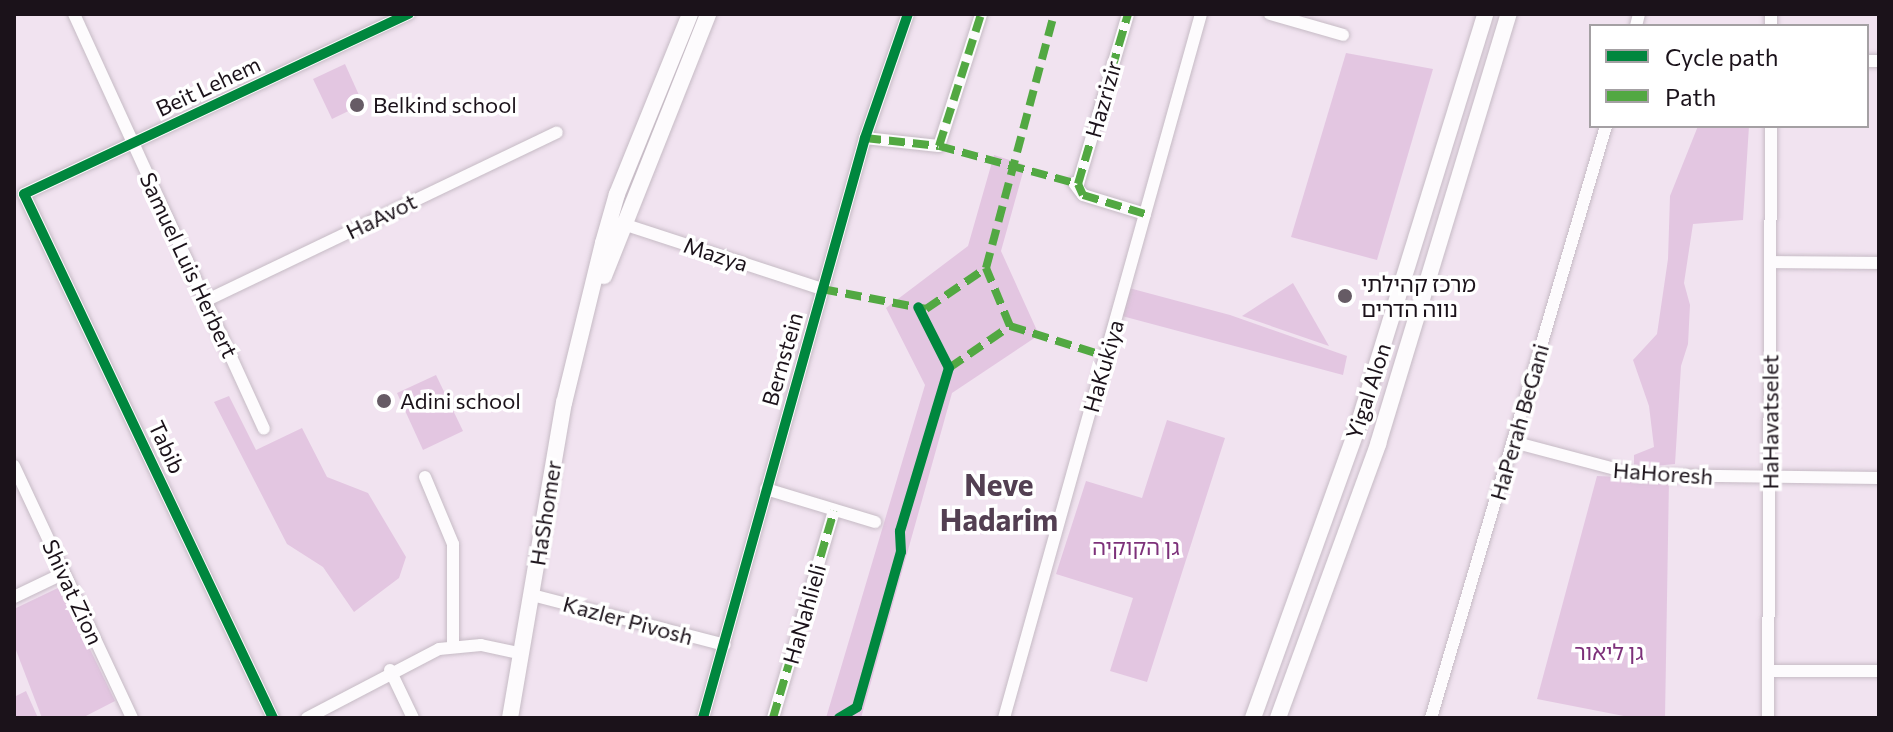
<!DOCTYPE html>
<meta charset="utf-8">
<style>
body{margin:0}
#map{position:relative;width:1893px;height:732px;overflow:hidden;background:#f1e3f0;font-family:Commissioner,"Noto Sans Hebrew",sans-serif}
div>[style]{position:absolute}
.green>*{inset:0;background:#e3c6e1}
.roads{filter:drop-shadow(0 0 2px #c6bbc5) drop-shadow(0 0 2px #c6bbc5)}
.street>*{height:12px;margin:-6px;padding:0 6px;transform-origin:6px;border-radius:6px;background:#fdfbfd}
.secondary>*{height:16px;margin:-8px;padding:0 8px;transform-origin:8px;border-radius:8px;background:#fdfbfd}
.quiet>*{height:8px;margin-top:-4px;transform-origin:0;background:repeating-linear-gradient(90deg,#52a842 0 16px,transparent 0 24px)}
.cycleway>*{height:10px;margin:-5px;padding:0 5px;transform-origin:5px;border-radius:5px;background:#00873e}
.dots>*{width:22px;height:22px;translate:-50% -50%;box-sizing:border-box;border:4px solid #fff;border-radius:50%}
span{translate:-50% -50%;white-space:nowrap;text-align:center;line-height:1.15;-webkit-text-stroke:7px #fff;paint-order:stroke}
.street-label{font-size:22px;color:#1b121a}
.poi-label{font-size:22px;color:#1b121a}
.left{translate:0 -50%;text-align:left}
.park-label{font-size:22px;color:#7d317a}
.district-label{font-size:30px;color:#533f52;font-weight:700}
.frame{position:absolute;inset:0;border:16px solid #1b121a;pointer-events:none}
.legend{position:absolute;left:1589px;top:24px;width:280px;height:104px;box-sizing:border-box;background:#fff;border:2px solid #a4a0a3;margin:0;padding:10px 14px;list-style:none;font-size:24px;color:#1b121a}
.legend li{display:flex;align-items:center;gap:16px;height:40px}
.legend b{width:40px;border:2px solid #a4a0a3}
</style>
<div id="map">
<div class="green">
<i style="clip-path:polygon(1346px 53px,1433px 69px,1377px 260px,1291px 237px)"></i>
<i style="clip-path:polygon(345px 64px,363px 104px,332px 119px,313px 79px)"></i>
<i style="clip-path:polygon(1698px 126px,1749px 126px,1743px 220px,1693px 224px,1684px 283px,1690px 305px,1688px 344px,1681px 366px,1675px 464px,1634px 468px,1634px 455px,1654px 447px,1649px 406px,1633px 360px,1657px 334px,1668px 259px,1670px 196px)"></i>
<i style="clip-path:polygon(994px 155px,1025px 165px,1001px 251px,1039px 335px,952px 393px,861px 718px,826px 718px,925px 385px,886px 308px,968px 246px)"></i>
<i style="clip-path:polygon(1293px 283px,1329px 346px,1242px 316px)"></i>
<i style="clip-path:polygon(1129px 288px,1230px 315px,1347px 356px,1343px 375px,1122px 316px)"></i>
<i style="clip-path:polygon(436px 375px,463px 431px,423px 450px,397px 393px)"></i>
<i style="clip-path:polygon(229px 396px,256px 450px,302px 428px,327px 477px,368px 493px,406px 557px,399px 578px,354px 612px,323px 567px,287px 544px,214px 402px)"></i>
<i style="clip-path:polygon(1167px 420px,1225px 438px,1147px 682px,1110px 671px,1133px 598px,1056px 574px,1086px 481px,1142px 498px)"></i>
<i style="clip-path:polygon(1597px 476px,1669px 479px,1665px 718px,1634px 718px,1537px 699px)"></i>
<i style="clip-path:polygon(60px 587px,115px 701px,82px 718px,42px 718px,14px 645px,14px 609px)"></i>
<i style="clip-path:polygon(26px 691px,38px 718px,14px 718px,14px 697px)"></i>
</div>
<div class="roads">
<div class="street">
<i style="left:74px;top:14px;width:456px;rotate:65.4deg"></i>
<i style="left:1270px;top:14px;width:76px;rotate:16deg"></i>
<i style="left:1636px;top:26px;width:12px;rotate:-76deg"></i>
<i style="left:1771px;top:26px;width:12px;rotate:-90deg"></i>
<i style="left:1867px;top:61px;width:12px"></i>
<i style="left:865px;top:138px;width:74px;rotate:6.2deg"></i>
<i style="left:939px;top:146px;width:139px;rotate:-72.3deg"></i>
<i style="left:1074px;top:183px;width:15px;rotate:53deg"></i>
<i style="left:1083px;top:195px;width:65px;rotate:17deg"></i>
<i style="left:1078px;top:184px;width:177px;rotate:-73.6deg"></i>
<i style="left:620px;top:223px;width:213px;rotate:18.1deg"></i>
<i style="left:1770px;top:262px;width:109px;rotate:0.5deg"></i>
<i style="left:205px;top:301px;width:390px;rotate:-25.6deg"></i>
<i style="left:1513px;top:442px;width:129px;rotate:14.8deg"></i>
<i style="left:1638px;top:475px;width:241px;rotate:0.7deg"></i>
<i style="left:14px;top:466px;width:278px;rotate:64.9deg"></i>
<i style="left:425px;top:477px;width:73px;rotate:67.3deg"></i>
<i style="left:453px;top:544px;width:101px;rotate:90deg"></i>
<i style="left:766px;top:489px;width:114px;rotate:16.8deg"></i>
<i style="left:532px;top:595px;width:199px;rotate:14.5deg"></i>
<i style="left:14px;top:597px;width:55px;rotate:-25.6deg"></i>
<i style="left:390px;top:670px;width:53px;rotate:64.4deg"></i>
<i style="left:1769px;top:671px;width:110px"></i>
<i style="left:273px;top:718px;width:580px;rotate:-115.42deg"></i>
<i style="left:24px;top:194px;width:425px;rotate:-25.1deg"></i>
<i style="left:307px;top:718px;width:149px;rotate:-27.6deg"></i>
<i style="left:439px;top:649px;width:42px;rotate:-5.4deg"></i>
<i style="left:481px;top:645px;width:40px;rotate:12deg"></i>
<i style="left:703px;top:718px;width:602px;rotate:-74.39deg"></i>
<i style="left:865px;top:138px;width:131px;rotate:-70.9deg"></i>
<i style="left:773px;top:718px;width:216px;rotate:-73.6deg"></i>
<i style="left:1004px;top:718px;width:731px;rotate:-74.37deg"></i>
<i style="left:1431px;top:718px;width:617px;rotate:-73.53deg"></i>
<i style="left:1768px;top:718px;width:592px;rotate:-89.71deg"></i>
</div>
<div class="secondary">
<i style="left:604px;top:276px;width:282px;rotate:-68.3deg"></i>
<i style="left:510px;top:718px;width:320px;rotate:-80.3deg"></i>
<i style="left:564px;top:403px;width:165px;rotate:-76.3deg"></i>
<i style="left:603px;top:243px;width:51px;rotate:-74.1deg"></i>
<i style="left:617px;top:194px;width:194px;rotate:-67.9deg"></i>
<i style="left:1253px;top:718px;width:304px;rotate:-70.2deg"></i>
<i style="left:1356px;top:432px;width:437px;rotate:-72.8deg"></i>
<i style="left:1278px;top:718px;width:292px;rotate:-69.9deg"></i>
<i style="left:1378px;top:444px;width:450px;rotate:-73.1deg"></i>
</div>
</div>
<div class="quiet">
<i style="left:865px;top:138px;width:74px;rotate:6.2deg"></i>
<i style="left:939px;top:146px;width:144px;rotate:15.3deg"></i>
<i style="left:1078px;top:184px;width:12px;rotate:66deg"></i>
<i style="left:1083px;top:195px;width:65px;rotate:17deg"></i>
<i style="left:939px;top:146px;width:139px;rotate:-72.3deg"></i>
<i style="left:1078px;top:184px;width:177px;rotate:-73.6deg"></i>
<i style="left:822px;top:289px;width:106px;rotate:10.9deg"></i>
<i style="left:926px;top:309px;width:73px;rotate:-34.3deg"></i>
<i style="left:1010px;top:326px;width:100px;rotate:17.5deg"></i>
<i style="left:949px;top:368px;width:74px;rotate:-34.5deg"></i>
<i style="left:1010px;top:326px;width:63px;rotate:-112.5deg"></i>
<i style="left:986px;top:268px;width:263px;rotate:-75deg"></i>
<i style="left:773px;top:718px;width:216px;rotate:-73.6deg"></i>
</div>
<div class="cycleway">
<i style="left:273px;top:718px;width:580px;rotate:-115.42deg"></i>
<i style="left:24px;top:194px;width:425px;rotate:-25.1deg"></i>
<i style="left:703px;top:718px;width:602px;rotate:-74.39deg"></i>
<i style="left:865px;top:138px;width:131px;rotate:-70.9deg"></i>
<i style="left:839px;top:718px;width:21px;rotate:-31deg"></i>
<i style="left:857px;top:707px;width:161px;rotate:-74.2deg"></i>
<i style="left:901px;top:552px;width:21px;rotate:-93deg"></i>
<i style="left:900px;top:531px;width:170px;rotate:-73.3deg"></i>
<i style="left:949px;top:368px;width:68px;rotate:-116.9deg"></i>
</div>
<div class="dots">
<i style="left:357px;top:105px;background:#665b65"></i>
<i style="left:1345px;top:296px;background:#665b65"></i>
<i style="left:384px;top:401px;background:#665b65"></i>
</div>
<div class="street-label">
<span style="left:208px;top:86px;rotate:-25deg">Beit Lehem</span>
<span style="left:1103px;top:99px;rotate:-74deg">Hazrizir</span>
<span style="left:381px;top:216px;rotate:-26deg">HaAvot</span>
<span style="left:716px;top:254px;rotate:18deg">Mazya</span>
<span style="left:189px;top:265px;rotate:65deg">Samuel Luis Herbert</span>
<span style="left:782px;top:359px;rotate:-74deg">Bernstein</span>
<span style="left:1103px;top:366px;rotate:-74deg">HaKukiya</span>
<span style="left:1368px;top:391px;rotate:-72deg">Yigal Alon</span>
<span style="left:1519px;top:422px;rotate:-74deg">HaPerah BeGani</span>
<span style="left:1770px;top:422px;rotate:-90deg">HaHavatselet</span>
<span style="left:167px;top:447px;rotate:65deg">Tabib</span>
<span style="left:1663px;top:473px;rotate:4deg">HaHoresh</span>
<span style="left:545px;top:513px;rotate:-81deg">HaShomer</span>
<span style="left:73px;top:592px;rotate:65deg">Shivat Zion</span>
<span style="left:804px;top:614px;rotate:-74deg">HaNahlieli</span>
<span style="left:628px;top:620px;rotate:15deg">Kazler Pivosh</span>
</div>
<div class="poi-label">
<span class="left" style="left:373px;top:105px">Belkind school</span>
<span class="left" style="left:1361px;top:296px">מרכז קהילתי<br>נווה הדרים</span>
<span class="left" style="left:400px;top:401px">Adini school</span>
</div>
<div class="park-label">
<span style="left:1136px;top:547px">גן הקוקיה</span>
<span style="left:1609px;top:652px">גן ליאור</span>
</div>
<div class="district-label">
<span style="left:999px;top:501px">Neve<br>Hadarim</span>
</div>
<div class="frame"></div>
<ul class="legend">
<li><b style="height:10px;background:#00873e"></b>Cycle path</li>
<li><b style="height:10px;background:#52a842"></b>Path</li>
</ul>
</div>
